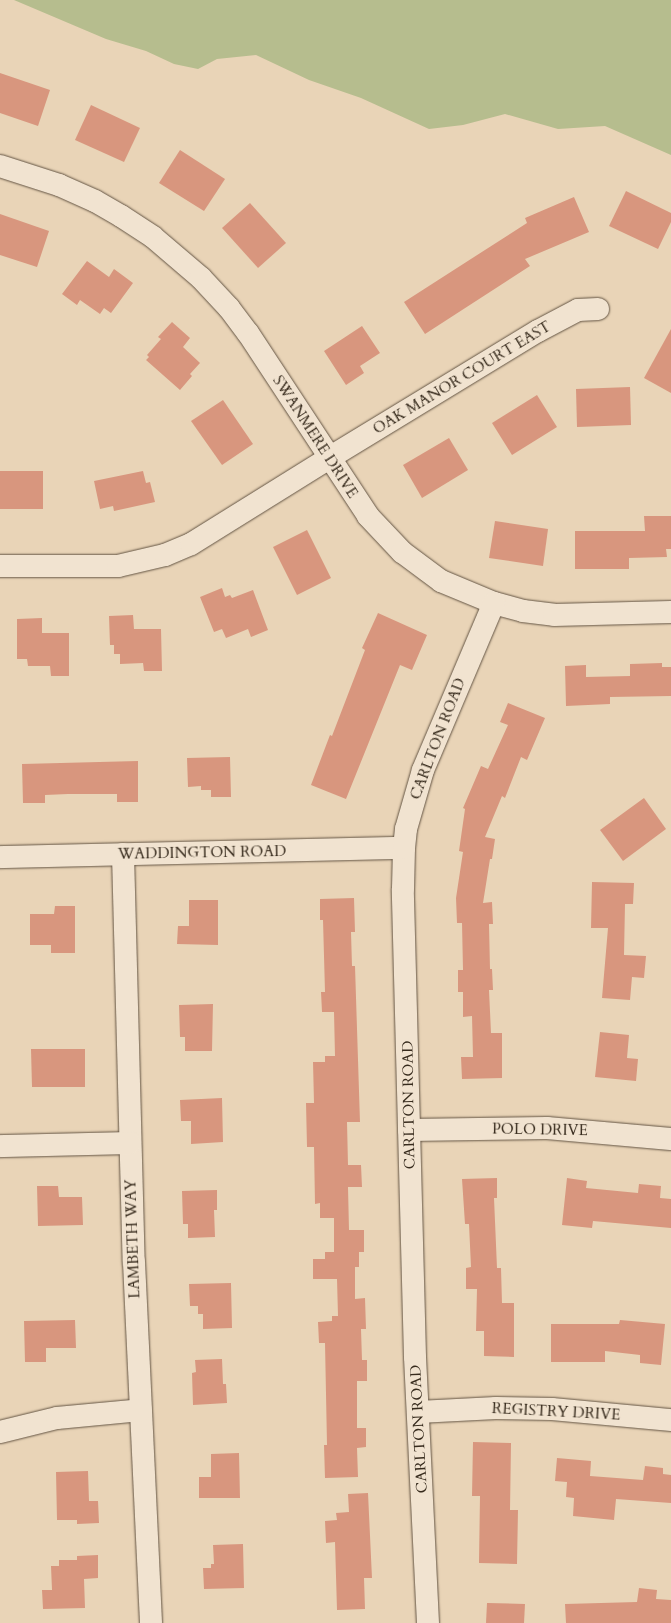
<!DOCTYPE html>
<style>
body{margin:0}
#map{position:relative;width:671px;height:1623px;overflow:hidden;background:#e9d4b7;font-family:Cardo,serif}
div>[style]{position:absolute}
.green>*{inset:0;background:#b6bd8e}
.building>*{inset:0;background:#d8967e}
.roads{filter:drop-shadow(0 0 1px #645544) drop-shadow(0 0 1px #645544)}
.street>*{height:22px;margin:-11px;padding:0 11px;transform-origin:11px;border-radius:11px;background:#f1e3d0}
span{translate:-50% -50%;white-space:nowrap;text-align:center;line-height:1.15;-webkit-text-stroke:3px #f1e3d0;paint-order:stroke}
.street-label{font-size:15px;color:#372b1d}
</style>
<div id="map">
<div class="green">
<i style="clip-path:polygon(14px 0,671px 0,671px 155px,605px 126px,558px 129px,505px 114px,463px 125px,429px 129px,361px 98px,309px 80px,256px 55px,217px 59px,198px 69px,174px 64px,146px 51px,106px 39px)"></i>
</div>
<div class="building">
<i style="clip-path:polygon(0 73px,50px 90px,38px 126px,0 113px)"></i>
<i style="clip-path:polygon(91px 105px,140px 128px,124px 162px,75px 140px)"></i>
<i style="clip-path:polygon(180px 150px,225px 179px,204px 211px,159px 183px)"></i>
<i style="clip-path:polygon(626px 191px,671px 213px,671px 222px,658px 249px,609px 226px)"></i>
<i style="clip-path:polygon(574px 197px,589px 232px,525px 259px,530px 266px,425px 334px,404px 302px,527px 223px,525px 218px)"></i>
<i style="clip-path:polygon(250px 203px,286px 243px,258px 268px,222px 228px)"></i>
<i style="clip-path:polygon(0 214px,49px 231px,37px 267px,0 255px)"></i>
<i style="clip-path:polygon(87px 261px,109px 277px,114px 269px,133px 283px,111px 313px,104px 308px,100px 314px,80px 300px,77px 305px,62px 294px)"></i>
<i style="clip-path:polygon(172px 322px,190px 338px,183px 347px,200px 363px,190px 374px,192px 376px,180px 390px,146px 360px,149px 357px,147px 355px,161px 339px,158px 337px)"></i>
<i style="clip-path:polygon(362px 326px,380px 353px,360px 366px,364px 373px,346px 385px,324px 351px)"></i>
<i style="clip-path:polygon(671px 329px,671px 393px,644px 378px)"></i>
<i style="clip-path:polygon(630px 387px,631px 425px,577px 427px,576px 389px)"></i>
<i style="clip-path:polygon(537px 395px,557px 427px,512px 455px,492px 423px)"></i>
<i style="clip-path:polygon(223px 400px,253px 444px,222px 465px,191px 421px)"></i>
<i style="clip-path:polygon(449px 438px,468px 470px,422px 498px,403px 465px)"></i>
<i style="clip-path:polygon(0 471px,43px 471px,43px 509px,0 509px)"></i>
<i style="clip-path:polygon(143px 471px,146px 483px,150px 482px,155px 502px,114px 511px,113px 506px,100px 509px,94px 481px)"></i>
<i style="clip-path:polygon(644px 516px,671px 516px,671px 549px,666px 549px,667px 557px,629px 558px,629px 569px,575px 569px,575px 531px,645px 531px)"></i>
<i style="clip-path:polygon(495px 521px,548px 529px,543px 566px,489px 558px)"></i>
<i style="clip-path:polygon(307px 530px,331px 578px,297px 595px,273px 547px)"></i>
<i style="clip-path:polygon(222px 588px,225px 597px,230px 595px,232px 598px,253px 590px,268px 630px,251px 637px,248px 629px,226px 638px,222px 629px,214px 632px,200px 597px)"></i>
<i style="clip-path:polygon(378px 613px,427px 635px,412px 670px,400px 665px,346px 799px,311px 785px,330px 735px,332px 736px,365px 650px,362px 648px)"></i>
<i style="clip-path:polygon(133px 615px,134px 629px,161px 629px,162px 671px,144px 671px,143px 663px,120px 664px,120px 654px,114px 654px,114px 645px,110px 645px,109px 616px)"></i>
<i style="clip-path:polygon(42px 618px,42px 633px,69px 633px,69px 676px,51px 676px,50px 666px,28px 666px,27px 659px,17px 659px,17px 619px)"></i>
<i style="clip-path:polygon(662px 663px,662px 667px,671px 667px,671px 696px,610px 697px,610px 704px,566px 706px,565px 666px,586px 665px,586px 677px,630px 676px,630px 664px)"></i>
<i style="clip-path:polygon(508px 703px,545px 718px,527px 760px,521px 757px,505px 798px,502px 796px,485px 837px,495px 839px,492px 859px,490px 859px,483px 903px,492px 902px,493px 924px,489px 924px,490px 969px,492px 969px,493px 990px,489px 990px,491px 1033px,502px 1033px,502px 1078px,462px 1079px,461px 1057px,473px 1057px,472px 1016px,463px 1017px,463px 992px,458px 992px,458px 970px,463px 970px,462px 923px,457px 923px,456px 898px,463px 852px,459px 851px,465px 809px,463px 808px,481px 766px,488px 769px,508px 725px,500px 722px)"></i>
<i style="clip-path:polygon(230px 757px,231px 797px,211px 797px,211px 790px,201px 790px,201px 786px,188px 787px,187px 758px)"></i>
<i style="clip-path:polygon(138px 761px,138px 802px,117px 802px,117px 794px,68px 794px,45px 795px,45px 803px,23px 803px,22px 764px)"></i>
<i style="clip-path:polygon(644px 798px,666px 829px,623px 861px,600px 830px)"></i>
<i style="clip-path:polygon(592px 882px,634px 883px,633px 904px,625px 904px,624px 955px,646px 956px,644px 978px,632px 977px,630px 1000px,602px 998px,608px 928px,591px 928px)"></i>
<i style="clip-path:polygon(354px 898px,355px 932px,351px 932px,352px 966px,355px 966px,360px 1122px,347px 1122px,348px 1165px,361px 1165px,362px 1187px,348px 1187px,349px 1230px,364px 1230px,364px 1252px,359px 1252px,359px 1267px,355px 1267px,355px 1299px,365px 1298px,366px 1329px,361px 1329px,362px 1360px,367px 1360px,367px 1381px,357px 1381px,357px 1428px,366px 1428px,366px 1447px,357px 1448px,358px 1477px,325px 1478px,324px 1445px,327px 1445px,325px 1343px,319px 1343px,318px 1322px,332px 1321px,332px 1316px,338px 1316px,337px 1279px,313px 1279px,313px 1259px,325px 1259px,325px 1252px,334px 1252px,334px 1218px,320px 1218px,320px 1203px,315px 1204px,314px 1147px,307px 1147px,306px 1103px,314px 1103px,313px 1062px,325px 1062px,325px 1056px,335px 1056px,334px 1012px,322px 1012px,321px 992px,325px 992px,323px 920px,320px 920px,320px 899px)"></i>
<i style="clip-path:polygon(189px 900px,218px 900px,218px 945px,177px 944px,178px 926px,189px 926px)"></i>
<i style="clip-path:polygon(55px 906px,75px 906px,75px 953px,51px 953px,51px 945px,30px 945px,30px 914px,54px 914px)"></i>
<i style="clip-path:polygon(213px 1004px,212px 1051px,185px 1051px,185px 1037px,180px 1037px,179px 1005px)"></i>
<i style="clip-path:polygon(600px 1032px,629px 1035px,627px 1058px,638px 1059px,636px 1081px,595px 1077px)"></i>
<i style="clip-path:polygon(31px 1049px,85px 1049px,85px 1087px,32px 1087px)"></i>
<i style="clip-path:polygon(222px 1098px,223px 1142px,191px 1144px,191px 1121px,181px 1121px,180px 1100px)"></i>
<i style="clip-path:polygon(497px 1178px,497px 1198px,494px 1198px,497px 1268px,501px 1268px,502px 1303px,514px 1303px,514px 1357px,484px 1356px,484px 1331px,476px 1331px,477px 1289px,466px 1289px,466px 1268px,471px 1267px,469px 1224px,465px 1224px,462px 1179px)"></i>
<i style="clip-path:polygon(567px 1178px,587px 1181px,586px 1188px,638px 1193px,639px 1184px,661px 1186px,660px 1198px,671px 1199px,671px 1228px,593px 1221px,592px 1228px,562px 1225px)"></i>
<i style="clip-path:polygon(37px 1186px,58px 1186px,59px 1197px,82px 1197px,83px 1225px,38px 1226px)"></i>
<i style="clip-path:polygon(217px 1190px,217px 1210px,214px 1210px,215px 1237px,188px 1238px,188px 1224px,183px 1224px,182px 1191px)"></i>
<i style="clip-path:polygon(231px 1283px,232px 1328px,203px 1329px,203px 1314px,198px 1314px,198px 1306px,190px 1306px,189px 1284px)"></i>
<i style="clip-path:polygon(75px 1320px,76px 1348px,46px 1348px,46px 1362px,25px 1362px,24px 1321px)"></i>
<i style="clip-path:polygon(620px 1320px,665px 1324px,661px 1365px,640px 1363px,640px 1355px,605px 1351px,605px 1362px,551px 1362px,551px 1324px,619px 1324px)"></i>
<i style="clip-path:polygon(222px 1359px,223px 1384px,226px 1384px,227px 1403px,193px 1405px,192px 1373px,196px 1372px,195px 1360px)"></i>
<i style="clip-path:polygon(473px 1442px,511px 1443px,510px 1510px,518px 1510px,517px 1564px,479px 1563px,480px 1496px,472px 1496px)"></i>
<i style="clip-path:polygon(239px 1453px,240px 1498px,199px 1498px,199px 1477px,211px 1477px,211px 1454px)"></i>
<i style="clip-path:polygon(557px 1458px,591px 1461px,590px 1476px,643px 1480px,645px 1466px,663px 1468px,663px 1474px,671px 1475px,671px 1503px,616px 1499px,614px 1520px,573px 1516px,574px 1498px,566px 1497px,567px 1482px,555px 1481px)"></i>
<i style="clip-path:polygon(88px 1471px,89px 1501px,98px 1501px,99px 1523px,77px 1524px,77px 1520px,57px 1520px,56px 1472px)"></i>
<i style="clip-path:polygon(368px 1493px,372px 1578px,364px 1578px,365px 1609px,337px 1610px,335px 1542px,326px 1543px,325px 1521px,337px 1520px,336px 1513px,349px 1512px,348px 1494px)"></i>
<i style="clip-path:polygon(243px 1544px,244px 1588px,204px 1589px,203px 1568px,211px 1568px,211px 1564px,214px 1564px,213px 1545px)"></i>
<i style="clip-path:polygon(98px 1555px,98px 1578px,84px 1579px,85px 1608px,43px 1609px,42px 1590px,52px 1590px,51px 1566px,59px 1566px,59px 1560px,77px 1560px,77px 1556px)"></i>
<i style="clip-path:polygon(639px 1588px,657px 1590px,656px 1599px,671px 1600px,671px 1623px,566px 1623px,565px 1604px,637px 1602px)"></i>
<i style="clip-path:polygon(487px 1603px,525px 1604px,524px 1623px,486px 1623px)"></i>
</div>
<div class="roads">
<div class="street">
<i style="left:0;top:166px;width:62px;rotate:17.9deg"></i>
<i style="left:59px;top:185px;width:39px;rotate:24deg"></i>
<i style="left:95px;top:201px;width:30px;rotate:30deg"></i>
<i style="left:121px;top:216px;width:38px;rotate:33deg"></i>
<i style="left:153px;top:237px;width:63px;rotate:40.5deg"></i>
<i style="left:201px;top:278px;width:41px;rotate:47deg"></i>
<i style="left:229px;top:308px;width:31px;rotate:53deg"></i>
<i style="left:248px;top:333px;width:219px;rotate:56.7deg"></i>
<i style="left:368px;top:516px;width:50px;rotate:46.6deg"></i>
<i style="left:402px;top:552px;width:49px;rotate:36.6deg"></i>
<i style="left:441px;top:581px;width:57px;rotate:22.5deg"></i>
<i style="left:494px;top:603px;width:30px;rotate:15deg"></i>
<i style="left:523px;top:611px;width:31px;rotate:7deg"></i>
<i style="left:554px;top:615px;width:117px;rotate:-1.5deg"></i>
<i style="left:0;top:566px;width:118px"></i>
<i style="left:118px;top:566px;width:48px;rotate:-13.2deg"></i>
<i style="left:165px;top:555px;width:28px;rotate:-23deg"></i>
<i style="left:191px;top:544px;width:163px;rotate:-31.9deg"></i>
<i style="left:329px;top:458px;width:245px;rotate:-31.3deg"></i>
<i style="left:538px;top:331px;width:45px;rotate:-27.7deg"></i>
<i style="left:578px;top:310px;width:20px;rotate:-3deg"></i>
<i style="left:123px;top:854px;width:408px;rotate:88.5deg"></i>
<i style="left:134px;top:1262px;width:361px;rotate:87.3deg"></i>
<i style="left:0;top:857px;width:404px;rotate:-1.3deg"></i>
<i style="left:409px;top:1130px;width:138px;rotate:-0.8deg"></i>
<i style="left:547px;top:1128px;width:124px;rotate:5.1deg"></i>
<i style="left:0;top:1146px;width:130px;rotate:-1.3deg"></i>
<i style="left:418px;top:1412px;width:78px;rotate:-2.9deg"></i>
<i style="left:496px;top:1408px;width:56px;rotate:1deg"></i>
<i style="left:552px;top:1409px;width:120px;rotate:5.3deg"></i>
<i style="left:0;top:1432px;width:59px;rotate:-13.8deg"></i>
<i style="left:57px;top:1418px;width:84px;rotate:-5.4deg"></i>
<i style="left:428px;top:1623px;width:266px;rotate:-92.8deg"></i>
<i style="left:415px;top:1357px;width:468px;rotate:-91.5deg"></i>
<i style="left:403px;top:889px;width:41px;rotate:-88.6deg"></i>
<i style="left:404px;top:848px;width:19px;rotate:-84deg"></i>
<i style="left:406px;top:829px;width:61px;rotate:-73.9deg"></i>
<i style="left:423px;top:770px;width:181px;rotate:-67deg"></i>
</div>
</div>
<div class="street-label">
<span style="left:462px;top:378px;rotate:-31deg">OAK MANOR COURT EAST</span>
<span style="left:315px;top:437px;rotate:57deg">SWANMERE DRIVE</span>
<span style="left:438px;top:739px;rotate:-69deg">CARLTON ROAD</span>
<span style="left:202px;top:853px;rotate:-1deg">WADDINGTON ROAD</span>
<span style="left:409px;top:1105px;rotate:-91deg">CARLTON ROAD</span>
<span style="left:540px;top:1130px;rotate:1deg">POLO DRIVE</span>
<span style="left:133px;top:1239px;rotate:-92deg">LAMBETH WAY</span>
<span style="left:556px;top:1412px;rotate:3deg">REGISTRY DRIVE</span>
<span style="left:419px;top:1429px;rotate:-93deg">CARLTON ROAD</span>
</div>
</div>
